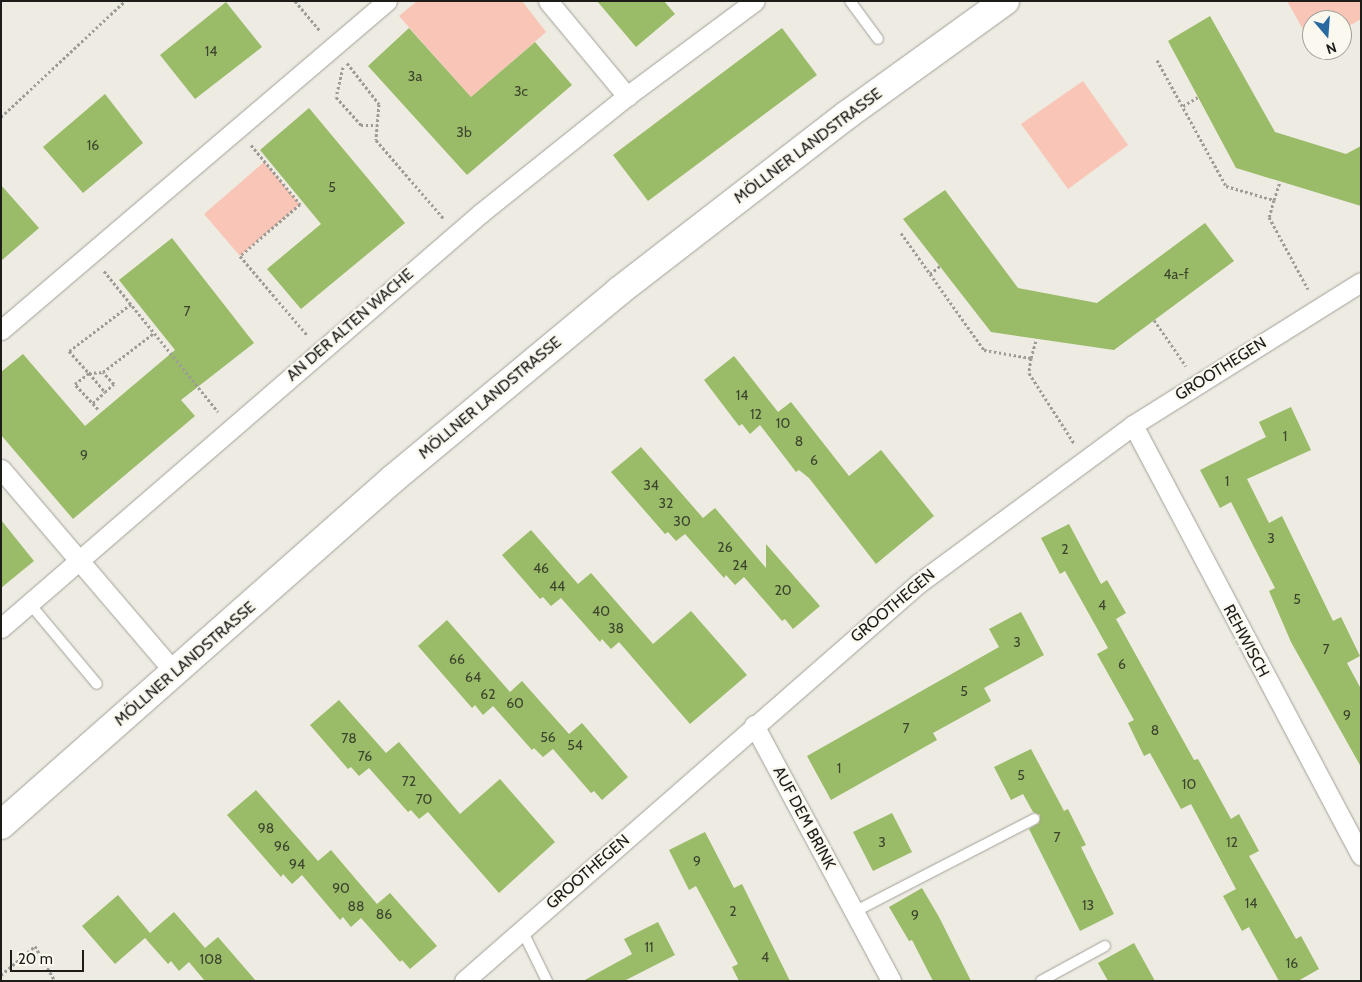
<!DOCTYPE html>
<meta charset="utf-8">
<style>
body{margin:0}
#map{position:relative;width:1362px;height:982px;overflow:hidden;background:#edebe2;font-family:Cabin,sans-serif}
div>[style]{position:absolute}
.green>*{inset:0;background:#f9c5b6}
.building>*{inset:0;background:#9abb68}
.path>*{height:3px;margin-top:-1.5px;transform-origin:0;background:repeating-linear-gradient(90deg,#9e9c96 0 2.5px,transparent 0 5px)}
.roads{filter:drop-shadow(0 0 1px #a2a098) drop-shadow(0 0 1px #a2a098)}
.lane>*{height:10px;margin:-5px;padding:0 5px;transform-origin:5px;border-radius:5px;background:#fff}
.street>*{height:19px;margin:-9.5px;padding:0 9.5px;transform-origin:9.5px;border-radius:9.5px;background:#fff}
.secondary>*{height:28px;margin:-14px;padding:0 14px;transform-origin:14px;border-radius:14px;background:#fff}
span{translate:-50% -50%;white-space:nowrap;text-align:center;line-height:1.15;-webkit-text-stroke:4.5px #faf8ef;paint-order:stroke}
.number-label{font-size:14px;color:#3c442d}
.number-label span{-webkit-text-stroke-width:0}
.street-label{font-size:16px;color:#1d1c19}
.frame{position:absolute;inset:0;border:2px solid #1d1c19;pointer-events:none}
.north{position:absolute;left:1302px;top:10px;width:50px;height:50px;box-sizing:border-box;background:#faf8ef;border:1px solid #a2a099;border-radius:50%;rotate:162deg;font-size:14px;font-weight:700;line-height:20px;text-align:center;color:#1d1c19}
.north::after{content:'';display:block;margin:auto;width:18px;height:22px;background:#286aa0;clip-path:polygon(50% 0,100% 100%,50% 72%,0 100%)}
.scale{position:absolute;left:10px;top:950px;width:74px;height:22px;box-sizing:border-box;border:2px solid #1d1c19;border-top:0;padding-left:6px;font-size:15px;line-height:18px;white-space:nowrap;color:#1d1c19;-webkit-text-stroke:4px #faf8ef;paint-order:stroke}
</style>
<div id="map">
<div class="green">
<i style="clip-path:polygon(417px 1px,522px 1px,546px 32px,471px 97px,399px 16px)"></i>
<i style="clip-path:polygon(1287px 1px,1361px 1px,1361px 19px,1342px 30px,1342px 20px,1312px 20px,1312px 45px)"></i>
<i style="clip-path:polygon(1083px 81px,1128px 145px,1068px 189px,1021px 124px)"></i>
<i style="clip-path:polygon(264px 162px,300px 204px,240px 256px,204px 214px)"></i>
</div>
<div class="building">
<i style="clip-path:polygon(597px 1px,664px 1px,675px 14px,636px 47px)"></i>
<i style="clip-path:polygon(226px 2px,262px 47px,195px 99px,160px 55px)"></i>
<i style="clip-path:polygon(1210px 16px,1275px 132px,1346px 154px,1361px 146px,1361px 206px,1236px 168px,1168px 41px)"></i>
<i style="clip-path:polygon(409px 28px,471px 97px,535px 42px,572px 85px,467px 175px,368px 66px)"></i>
<i style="clip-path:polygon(782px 28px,817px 75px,648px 201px,613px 155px)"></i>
<i style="clip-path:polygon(105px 94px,143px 143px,83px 193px,43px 147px)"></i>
<i style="clip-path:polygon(309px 108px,405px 223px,301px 309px,267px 269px,321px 224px,260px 150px)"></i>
<i style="clip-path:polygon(1px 185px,39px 228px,1px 261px)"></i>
<i style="clip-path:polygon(945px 190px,1018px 288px,1097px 303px,1205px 223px,1234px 261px,1114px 350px,991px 332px,903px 219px)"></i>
<i style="clip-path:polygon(172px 238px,254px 343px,181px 400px,195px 416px,73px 519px,1px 435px,1px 372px,23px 354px,85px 426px,175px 350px,119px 280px)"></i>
<i style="clip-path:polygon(734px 356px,778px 412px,791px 402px,849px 476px,881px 450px,934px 516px,876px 564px,809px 478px,799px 470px,796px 472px,760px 425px,750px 434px,742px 424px,739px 426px,704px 380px)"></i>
<i style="clip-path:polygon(1291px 407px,1311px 450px,1247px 479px,1269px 523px,1282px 516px,1333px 621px,1341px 617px,1360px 656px,1347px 663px,1361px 689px,1361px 767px,1291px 642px,1269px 591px,1275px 588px,1231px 502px,1220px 508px,1200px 470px,1266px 437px,1259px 422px)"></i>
<i style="clip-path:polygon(641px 447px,703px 518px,715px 508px,766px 568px,766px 544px,820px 606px,793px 629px,785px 619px,782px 621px,744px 577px,735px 585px,726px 575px,724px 578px,685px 534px,676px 541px,668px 532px,665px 534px,611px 472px)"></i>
<i style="clip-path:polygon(1px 520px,34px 561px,1px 588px)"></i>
<i style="clip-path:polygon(1069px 524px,1101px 584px,1107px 580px,1126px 613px,1116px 619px,1194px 760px,1198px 759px,1231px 819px,1239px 814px,1259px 851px,1249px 856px,1296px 939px,1301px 936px,1319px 969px,1298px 981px,1279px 981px,1249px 927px,1242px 931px,1223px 896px,1236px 889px,1191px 804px,1181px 809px,1150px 753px,1144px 756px,1128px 723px,1134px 720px,1097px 654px,1108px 648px,1065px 571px,1060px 574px,1041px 538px)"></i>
<i style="clip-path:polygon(531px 530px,578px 584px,591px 573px,653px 644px,691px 611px,747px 675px,690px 724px,619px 642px,611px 649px,602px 639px,600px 642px,561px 598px,551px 606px,543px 597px,540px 599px,502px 555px)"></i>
<i style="clip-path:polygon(1021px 612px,1044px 655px,984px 688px,991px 701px,933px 733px,937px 740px,831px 800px,807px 756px,999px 647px,989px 629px)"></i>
<i style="clip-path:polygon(447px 620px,510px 692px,522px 681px,569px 734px,582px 723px,628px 777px,602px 800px,594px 791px,591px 793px,553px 749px,543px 757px,534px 748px,532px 750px,493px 706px,483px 715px,475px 705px,472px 708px,418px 646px)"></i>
<i style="clip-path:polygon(339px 700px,386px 753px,399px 742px,460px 814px,500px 779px,555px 842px,499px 893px,428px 812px,419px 819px,411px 810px,408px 812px,369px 768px,359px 776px,351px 767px,348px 769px,310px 725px)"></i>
<i style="clip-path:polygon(1031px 749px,1064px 811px,1068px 809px,1086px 845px,1081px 847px,1114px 914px,1080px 931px,1029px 829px,1039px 823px,1040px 815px,1033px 812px,1023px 794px,1011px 800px,994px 767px)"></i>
<i style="clip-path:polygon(256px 790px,318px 861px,331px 850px,377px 904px,390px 893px,437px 946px,410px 969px,402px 960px,400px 962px,361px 918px,351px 927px,343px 917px,340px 920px,302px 875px,292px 884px,283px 874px,281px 877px,227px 815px)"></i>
<i style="clip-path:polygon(892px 813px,912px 852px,873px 871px,853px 832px)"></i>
<i style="clip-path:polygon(705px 832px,734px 888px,742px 884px,790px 981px,739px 981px,732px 967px,738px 964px,696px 886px,689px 890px,669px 850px)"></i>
<i style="clip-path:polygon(922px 888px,939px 917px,971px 981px,933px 981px,912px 940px,909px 941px,889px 907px)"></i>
<i style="clip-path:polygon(118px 895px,150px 933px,174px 912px,205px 948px,218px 937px,256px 981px,205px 981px,189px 962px,179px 971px,171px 961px,168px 964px,145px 938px,115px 964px,82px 926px)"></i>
<i style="clip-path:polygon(658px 922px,675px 955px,624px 981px,583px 981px,632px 954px,624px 939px)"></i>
<i style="clip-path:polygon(1134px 943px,1155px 981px,1108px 981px,1098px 963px)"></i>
</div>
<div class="path">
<i style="left:295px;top:1px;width:39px;rotate:50deg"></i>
<i style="left:1157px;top:60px;width:144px;rotate:61.3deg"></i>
<i style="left:1226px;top:186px;width:50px;rotate:16.3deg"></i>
<i style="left:1274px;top:200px;width:18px;rotate:106deg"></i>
<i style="left:1269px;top:217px;width:82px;rotate:61.6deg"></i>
<i style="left:347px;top:63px;width:52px;rotate:52deg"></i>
<i style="left:379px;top:104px;width:36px;rotate:95deg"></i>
<i style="left:376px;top:140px;width:103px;rotate:49.3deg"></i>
<i style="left:343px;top:67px;width:31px;rotate:103deg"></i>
<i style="left:336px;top:97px;width:38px;rotate:48deg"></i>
<i style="left:361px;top:125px;width:16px"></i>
<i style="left:1183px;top:106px;width:17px;rotate:-31deg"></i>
<i style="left:1px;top:117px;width:170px;rotate:-43.1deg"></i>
<i style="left:251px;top:145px;width:77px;rotate:50.3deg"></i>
<i style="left:300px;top:204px;width:79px;rotate:139.1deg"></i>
<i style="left:240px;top:256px;width:104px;rotate:49.7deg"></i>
<i style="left:1274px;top:200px;width:19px;rotate:-72deg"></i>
<i style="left:901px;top:233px;width:143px;rotate:54.6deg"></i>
<i style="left:984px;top:350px;width:48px;rotate:9.7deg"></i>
<i style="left:1031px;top:358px;width:15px;rotate:98deg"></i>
<i style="left:1029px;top:373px;width:83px;rotate:57.3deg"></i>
<i style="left:104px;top:271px;width:181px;rotate:51deg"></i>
<i style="left:930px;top:274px;width:13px;rotate:-39deg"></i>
<i style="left:131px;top:304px;width:78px;rotate:142.8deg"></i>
<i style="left:69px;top:351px;width:30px;rotate:48deg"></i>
<i style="left:89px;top:373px;width:14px;rotate:-4deg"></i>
<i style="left:103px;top:372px;width:64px;rotate:-37.4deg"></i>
<i style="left:1154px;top:320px;width:56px;rotate:55.2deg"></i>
<i style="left:1031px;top:358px;width:19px;rotate:-74deg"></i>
<i style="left:93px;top:403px;width:16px;rotate:-43deg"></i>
<i style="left:98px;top:409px;width:34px;rotate:-133deg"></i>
<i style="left:75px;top:384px;width:18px;rotate:-38deg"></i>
<i style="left:89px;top:373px;width:25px;rotate:50deg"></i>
<i style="left:105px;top:392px;width:12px;rotate:-42deg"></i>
<i style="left:114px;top:384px;width:16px;rotate:-133deg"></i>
<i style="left:1px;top:975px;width:45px;rotate:-40.5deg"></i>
<i style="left:35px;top:946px;width:40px;rotate:60.3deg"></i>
</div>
<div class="roads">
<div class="lane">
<i style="left:850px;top:1px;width:47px;rotate:53.6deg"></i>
<i style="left:30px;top:604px;width:104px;rotate:50.1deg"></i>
<i style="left:854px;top:912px;width:203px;rotate:-27.3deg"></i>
<i style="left:522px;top:930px;width:57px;rotate:63.9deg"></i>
<i style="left:1041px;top:981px;width:73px;rotate:-28.7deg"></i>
</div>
<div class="street">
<i style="left:548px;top:1px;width:124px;rotate:50.3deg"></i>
<i style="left:1px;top:330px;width:507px;rotate:-40.44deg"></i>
<i style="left:1133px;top:425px;width:487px;rotate:62.1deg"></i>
<i style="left:1px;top:469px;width:270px;rotate:49.5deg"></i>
<i style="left:1px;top:628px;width:635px;rotate:-40.85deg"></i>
<i style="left:481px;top:213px;width:187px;rotate:-38.7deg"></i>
<i style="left:627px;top:96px;width:159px;rotate:-36.6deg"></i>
<i style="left:754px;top:725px;width:290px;rotate:61.8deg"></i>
<i style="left:464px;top:981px;width:605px;rotate:-41.18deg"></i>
<i style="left:919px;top:583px;width:266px;rotate:-36.4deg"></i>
<i style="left:1133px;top:425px;width:269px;rotate:-32.1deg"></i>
</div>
<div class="secondary">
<i style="left:1px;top:825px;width:524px;rotate:-41.44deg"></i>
<i style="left:394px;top:478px;width:293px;rotate:-39.7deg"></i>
<i style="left:619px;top:291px;width:288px;rotate:-37.7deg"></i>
<i style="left:847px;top:115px;width:195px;rotate:-35.8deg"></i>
</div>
</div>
<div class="number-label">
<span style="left:211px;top:51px">14</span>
<span style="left:415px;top:76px">3a</span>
<span style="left:521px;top:91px">3c</span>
<span style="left:464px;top:132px">3b</span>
<span style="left:93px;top:145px">16</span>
<span style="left:332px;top:187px">5</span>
<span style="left:1176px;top:274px">4a-f</span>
<span style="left:187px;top:311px">7</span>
<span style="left:742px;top:395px">14</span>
<span style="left:756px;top:414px">12</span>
<span style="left:783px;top:423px">10</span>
<span style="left:1285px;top:436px">1</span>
<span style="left:799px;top:441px">8</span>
<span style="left:84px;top:455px">9</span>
<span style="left:814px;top:460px">6</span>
<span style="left:1227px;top:481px">1</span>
<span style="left:651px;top:485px">34</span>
<span style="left:666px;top:503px">32</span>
<span style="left:682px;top:521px">30</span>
<span style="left:1271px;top:538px">3</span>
<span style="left:725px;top:547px">26</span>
<span style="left:1065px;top:549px">2</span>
<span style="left:740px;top:565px">24</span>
<span style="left:541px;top:568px">46</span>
<span style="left:557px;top:586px">44</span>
<span style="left:783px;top:590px">20</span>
<span style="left:1297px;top:599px">5</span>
<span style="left:1102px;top:605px">4</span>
<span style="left:601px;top:611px">40</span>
<span style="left:616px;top:628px">38</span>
<span style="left:1017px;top:642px">3</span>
<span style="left:1326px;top:649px">7</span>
<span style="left:457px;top:659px">66</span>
<span style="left:1122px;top:664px">6</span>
<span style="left:473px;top:677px">64</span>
<span style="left:964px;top:691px">5</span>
<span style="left:488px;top:694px">62</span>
<span style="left:515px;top:703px">60</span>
<span style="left:1347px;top:715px">9</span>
<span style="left:906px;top:728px">7</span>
<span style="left:1155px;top:730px">8</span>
<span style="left:548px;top:737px">56</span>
<span style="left:349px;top:738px">78</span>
<span style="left:575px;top:745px">54</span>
<span style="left:365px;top:756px">76</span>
<span style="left:839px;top:768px">1</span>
<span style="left:1021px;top:775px">5</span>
<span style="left:409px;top:781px">72</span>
<span style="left:1189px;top:784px">10</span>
<span style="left:424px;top:799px">70</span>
<span style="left:266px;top:828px">98</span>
<span style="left:1057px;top:837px">7</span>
<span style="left:882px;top:842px">3</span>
<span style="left:1232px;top:842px">12</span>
<span style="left:282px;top:846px">96</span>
<span style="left:697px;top:861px">9</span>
<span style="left:297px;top:864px">94</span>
<span style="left:341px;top:888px">90</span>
<span style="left:1251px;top:903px">14</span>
<span style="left:1088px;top:905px">13</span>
<span style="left:356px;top:906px">88</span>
<span style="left:733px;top:911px">2</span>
<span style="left:384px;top:914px">86</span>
<span style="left:915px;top:915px">9</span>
<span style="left:649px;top:947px">11</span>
<span style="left:765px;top:957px">4</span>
<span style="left:211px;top:959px">108</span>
<span style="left:1292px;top:963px">16</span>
</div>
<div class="street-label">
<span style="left:808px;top:146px;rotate:-37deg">MÖLLNER LANDSTRASSE</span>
<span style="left:350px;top:325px;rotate:-41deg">AN DER ALTEN WACHE</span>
<span style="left:1221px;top:369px;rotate:-32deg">GROOTHEGEN</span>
<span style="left:490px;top:398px;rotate:-40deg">MÖLLNER LANDSTRASSE</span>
<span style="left:893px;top:606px;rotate:-40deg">GROOTHEGEN</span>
<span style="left:1246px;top:641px;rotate:62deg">REHWISCH</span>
<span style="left:185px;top:664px;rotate:-41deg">MÖLLNER LANDSTRASSE</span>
<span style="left:804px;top:818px;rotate:62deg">AUF DEM BRINK</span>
<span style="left:588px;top:872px;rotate:-41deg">GROOTHEGEN</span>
</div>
<div class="frame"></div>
<div class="north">N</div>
<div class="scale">20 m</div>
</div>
